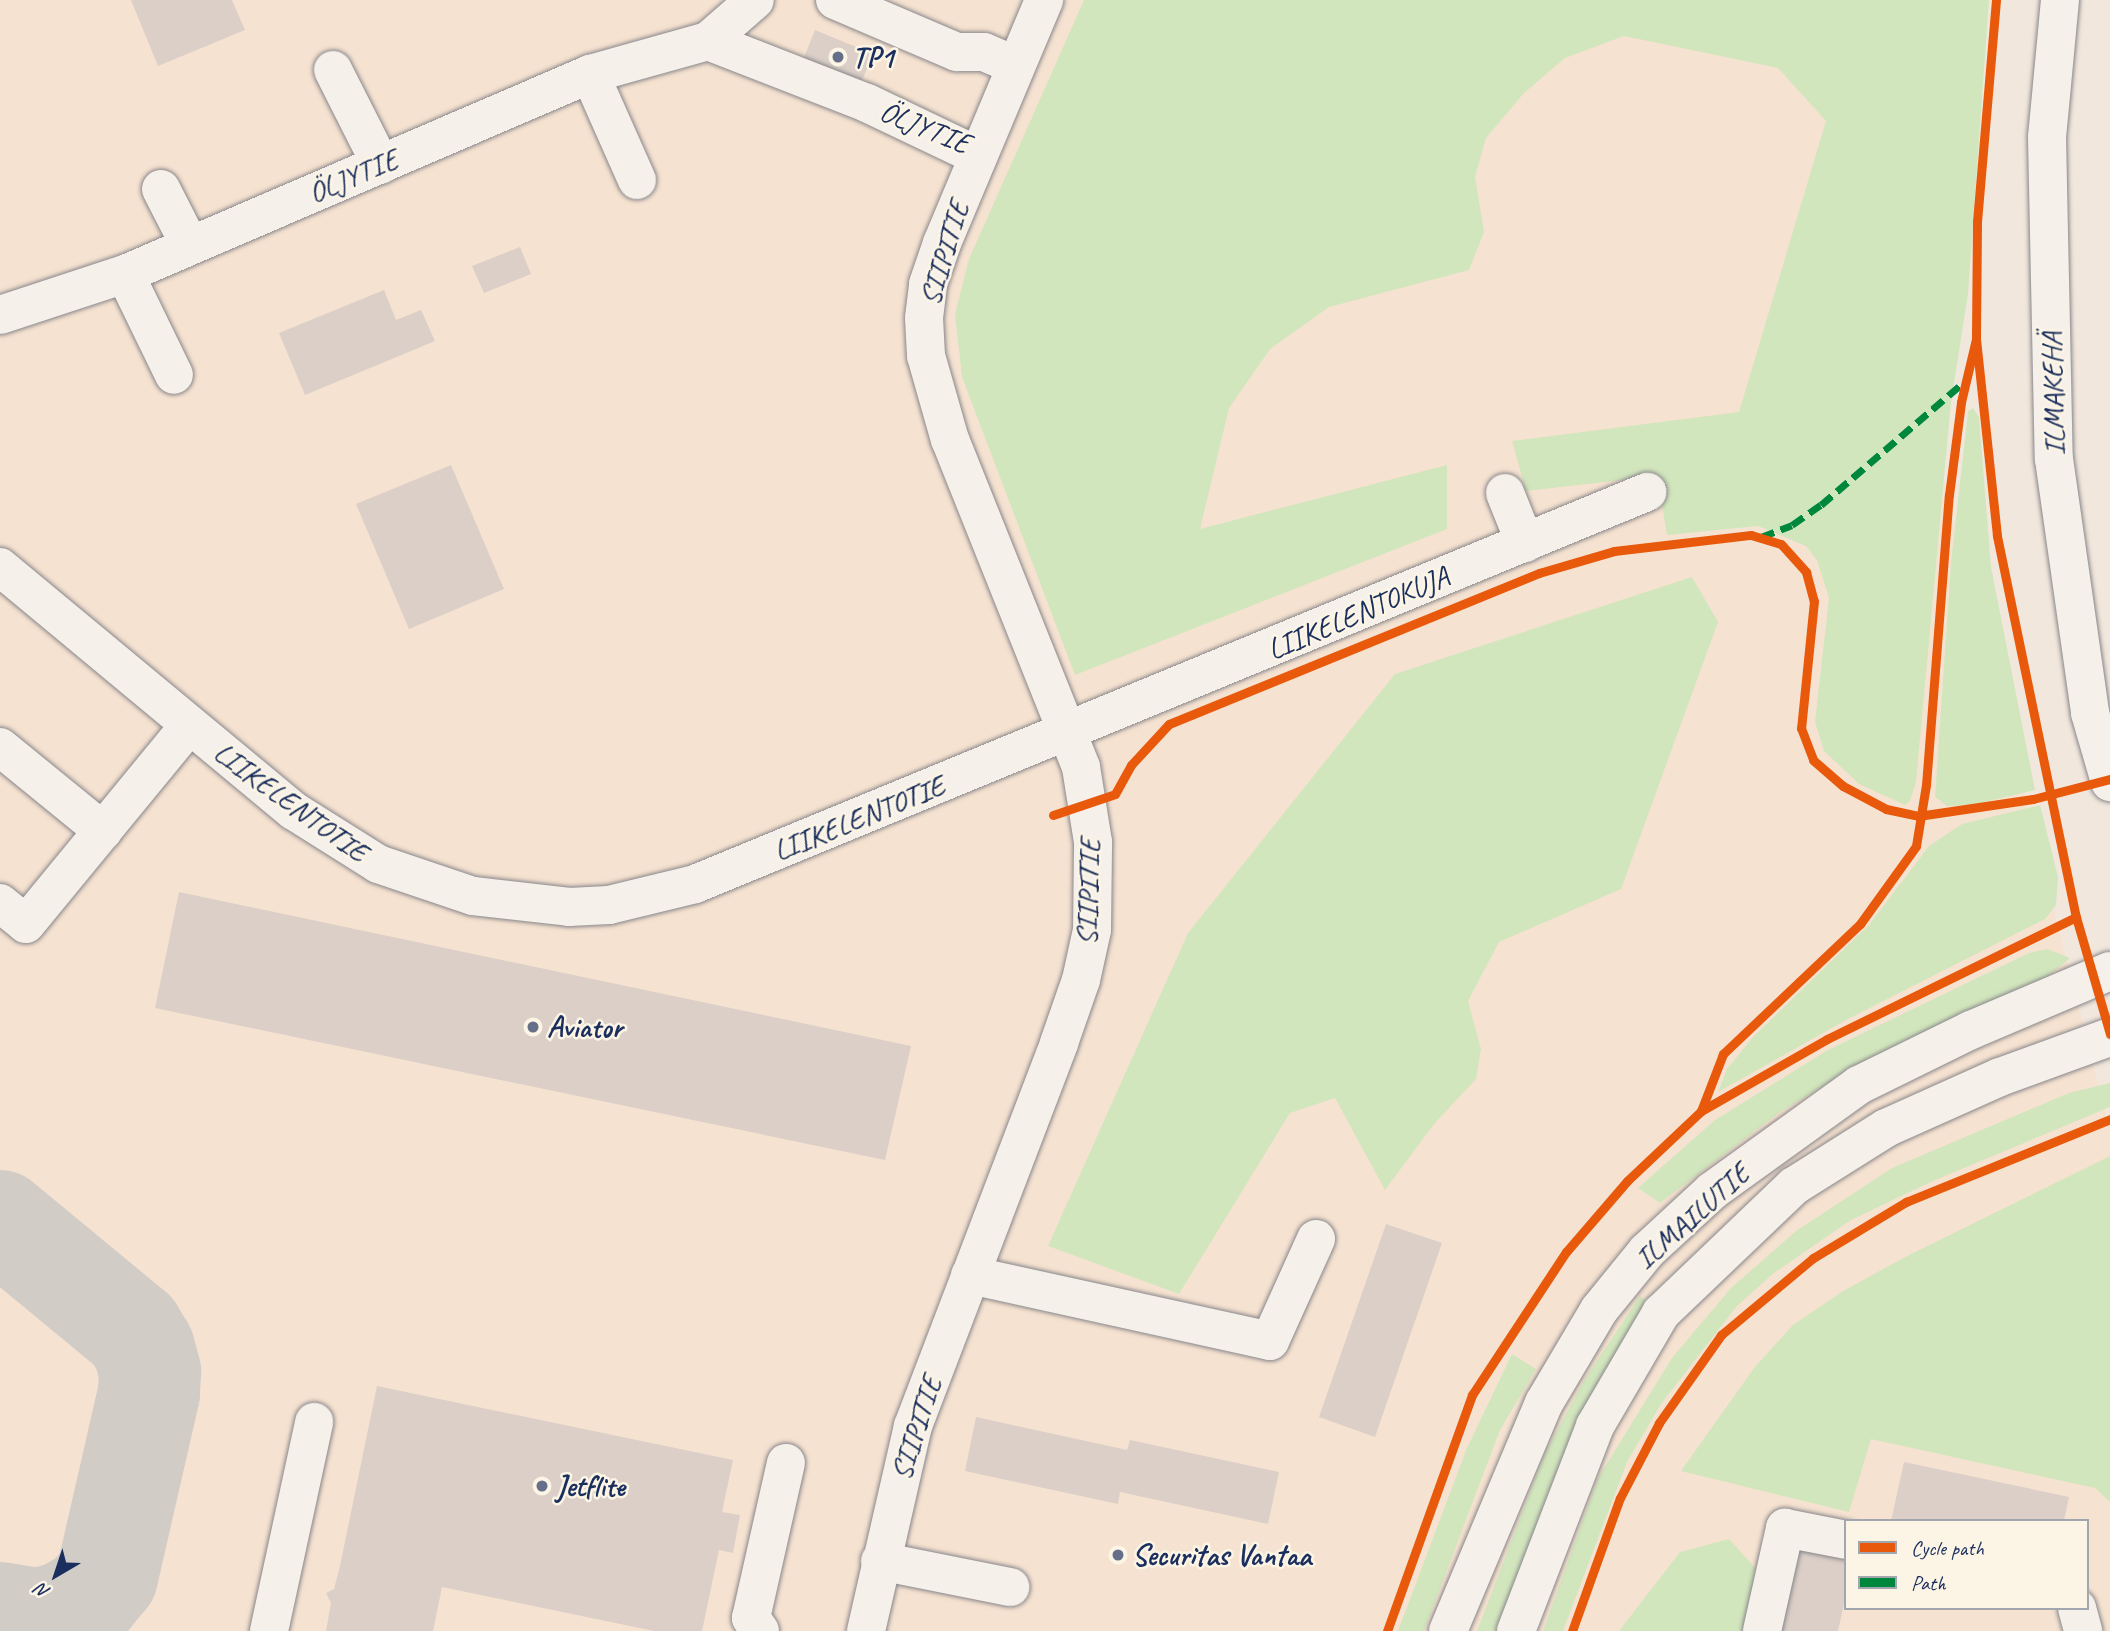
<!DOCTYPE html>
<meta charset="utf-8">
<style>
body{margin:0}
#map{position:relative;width:2110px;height:1631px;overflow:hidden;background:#f2e7dc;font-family:Caveat,sans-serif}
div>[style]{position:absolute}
.built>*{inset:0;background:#f6e2d0}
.green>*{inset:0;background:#d2e6bd}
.taxiway>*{height:102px;margin:-51px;padding:0 51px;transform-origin:51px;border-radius:51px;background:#d2ccc7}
.building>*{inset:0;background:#dbcfc7}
.roads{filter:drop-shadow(0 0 2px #88878b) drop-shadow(0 0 2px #88878b)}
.minor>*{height:38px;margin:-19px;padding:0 19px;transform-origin:19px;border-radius:19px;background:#f5f0ea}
.major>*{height:38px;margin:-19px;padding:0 19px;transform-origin:19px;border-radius:19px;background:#f5f0ea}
.quiet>*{height:7px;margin-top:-3.5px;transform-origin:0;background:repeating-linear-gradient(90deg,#00873e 0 14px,transparent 0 21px)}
.cycleway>*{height:9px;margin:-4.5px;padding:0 4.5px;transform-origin:4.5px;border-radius:4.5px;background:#e8590c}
.dots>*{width:19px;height:19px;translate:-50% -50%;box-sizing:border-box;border:4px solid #fcf5e5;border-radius:50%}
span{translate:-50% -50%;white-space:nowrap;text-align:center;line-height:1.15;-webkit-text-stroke:5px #fcf5e5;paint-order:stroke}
.poi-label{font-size:30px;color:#1b2f5e;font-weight:700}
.left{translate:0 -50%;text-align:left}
.street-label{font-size:30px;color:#1b2f5e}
.legend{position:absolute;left:1844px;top:1519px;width:245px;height:91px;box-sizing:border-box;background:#fcf5e5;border:2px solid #a2a6af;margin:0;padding:9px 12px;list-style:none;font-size:21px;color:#1b2f5e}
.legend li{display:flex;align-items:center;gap:14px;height:35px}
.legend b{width:35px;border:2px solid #a2a6af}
.north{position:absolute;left:21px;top:1540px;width:70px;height:70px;-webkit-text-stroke:5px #fcf5e5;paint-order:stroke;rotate:219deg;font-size:19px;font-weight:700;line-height:28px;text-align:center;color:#1b2f5e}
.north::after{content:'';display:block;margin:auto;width:24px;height:32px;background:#1b2f5e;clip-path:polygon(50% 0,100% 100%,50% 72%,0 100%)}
</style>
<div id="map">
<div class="built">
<i style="clip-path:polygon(evenodd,0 0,1936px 0,1905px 326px,2110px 1131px,2110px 1631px,0 1631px,0 0,1846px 1521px,2087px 1521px,2087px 1608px,1846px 1608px,1846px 1521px)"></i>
</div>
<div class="green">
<i style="clip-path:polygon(1084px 0,1989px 0,1968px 294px,1951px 402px,1916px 782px,1910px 801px,1905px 805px,1859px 784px,1824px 751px,1815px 722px,1829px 598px,1817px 560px,1806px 546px,1758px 526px,1667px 535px,1657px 476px,1526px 491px,1512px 441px,1739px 412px,1826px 121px,1778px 68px,1624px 36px,1565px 58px,1524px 93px,1486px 138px,1475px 177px,1484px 232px,1469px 270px,1329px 307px,1270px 349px,1229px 408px,1200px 529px,1447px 465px,1447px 529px,1075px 675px,962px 377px,955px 314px,969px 259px)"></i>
<i style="clip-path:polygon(1973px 408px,1979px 417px,1991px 567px,2035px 790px,1971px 805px,1947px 806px,1935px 797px,1951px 563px,1968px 411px)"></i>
<i style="clip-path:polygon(1692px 577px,1718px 622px,1621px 889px,1499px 942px,1468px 1001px,1481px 1049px,1476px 1079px,1434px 1124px,1385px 1190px,1335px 1098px,1290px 1113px,1179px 1294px,1048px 1246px,1188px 933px,1395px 674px)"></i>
<i style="clip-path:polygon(2040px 805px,2058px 877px,2056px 905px,2045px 919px,1846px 1020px,1718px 1092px,1727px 1069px,1753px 1037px,1869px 925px,1929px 846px,1962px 824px)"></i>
<i style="clip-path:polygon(2047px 949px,2070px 958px,2046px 978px,1855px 1067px,1780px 1112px,1660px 1203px,1638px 1188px,1715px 1120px,1828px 1050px,2029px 953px)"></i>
<i style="clip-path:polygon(2110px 1083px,2110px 1107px,1933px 1181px,1851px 1220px,1774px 1273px,1737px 1306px,1661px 1404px,1627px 1462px,1563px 1631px,1543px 1631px,1598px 1478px,1672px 1358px,1731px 1288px,1796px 1231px,1892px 1168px,2069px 1093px)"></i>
<i style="clip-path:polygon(2110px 1156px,2110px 1502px,2095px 1488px,1871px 1439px,1849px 1512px,1681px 1471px,1754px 1368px,1793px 1325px,1843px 1291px,1907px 1256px)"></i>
<i style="clip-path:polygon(1640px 1296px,1649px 1304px,1503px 1631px,1477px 1631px,1545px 1453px,1585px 1379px)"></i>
<i style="clip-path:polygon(1512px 1354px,1536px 1369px,1500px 1430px,1424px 1631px,1398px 1631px,1467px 1448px)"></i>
<i style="clip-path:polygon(1729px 1539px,1757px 1570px,1745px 1631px,1619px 1631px,1680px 1552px)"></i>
</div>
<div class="taxiway">
<i style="left:0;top:1221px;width:173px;rotate:39.6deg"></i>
<i style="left:133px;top:1331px;width:21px;rotate:59deg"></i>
<i style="left:144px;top:1349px;width:24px;rotate:75deg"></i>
<i style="left:150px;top:1372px;width:21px;rotate:93deg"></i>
<i style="left:149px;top:1393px;width:188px;rotate:102.9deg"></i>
<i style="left:107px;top:1576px;width:28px;rotate:129deg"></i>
<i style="left:89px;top:1598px;width:28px;rotate:150deg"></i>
<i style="left:65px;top:1612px;width:28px;rotate:165deg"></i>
<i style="left:38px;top:1619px;width:38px;rotate:-171deg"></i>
</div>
<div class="building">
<i style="clip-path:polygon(131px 0,232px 0,245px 30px,158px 66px)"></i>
<i style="clip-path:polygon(815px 30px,873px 54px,861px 83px,803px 60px)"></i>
<i style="clip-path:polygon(520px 247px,531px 274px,484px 293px,472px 266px)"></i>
<i style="clip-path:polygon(384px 290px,396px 320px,421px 310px,435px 341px,305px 395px,279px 333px)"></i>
<i style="clip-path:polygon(451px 465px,504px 589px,409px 629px,356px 504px)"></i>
<i style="clip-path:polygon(179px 892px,911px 1046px,885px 1160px,155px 1008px)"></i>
<i style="clip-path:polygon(1386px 1224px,1442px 1243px,1375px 1437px,1319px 1417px)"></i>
<i style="clip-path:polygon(377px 1386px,733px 1460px,722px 1512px,740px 1515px,733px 1553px,719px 1550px,702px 1631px,654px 1631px,442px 1587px,433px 1631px,326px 1631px,331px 1603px,326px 1593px,334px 1589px,340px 1566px)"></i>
<i style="clip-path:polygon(976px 1417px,1127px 1450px,1130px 1440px,1279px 1472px,1268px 1524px,1120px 1492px,1118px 1504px,965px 1471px)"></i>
<i style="clip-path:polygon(1904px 1462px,2069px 1497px,2064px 1521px,1891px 1521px)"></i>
<i style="clip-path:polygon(1791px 1545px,1846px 1557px,1846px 1594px,1838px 1631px,1772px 1631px)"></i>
</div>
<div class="roads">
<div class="minor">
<i style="left:835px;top:0;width:133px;rotate:23.1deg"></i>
<i style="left:957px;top:52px;width:27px"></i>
<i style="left:984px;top:52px;width:33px;rotate:23deg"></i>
<i style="left:708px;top:41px;width:171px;rotate:21.3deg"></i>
<i style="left:867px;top:103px;width:121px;rotate:25.5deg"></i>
<i style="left:333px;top:70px;width:106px;rotate:63.2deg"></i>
<i style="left:590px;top:74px;width:116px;rotate:66.1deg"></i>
<i style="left:161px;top:189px;width:62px;rotate:63deg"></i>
<i style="left:125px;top:274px;width:112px;rotate:64.1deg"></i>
<i style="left:0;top:315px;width:132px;rotate:-18.2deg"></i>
<i style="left:125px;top:274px;width:506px;rotate:-23.27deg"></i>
<i style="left:590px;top:74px;width:123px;rotate:-15.6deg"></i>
<i style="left:708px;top:41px;width:62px;rotate:-41.1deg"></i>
<i style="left:1505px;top:493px;width:54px;rotate:68.2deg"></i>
<i style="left:0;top:567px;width:382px;rotate:39.7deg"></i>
<i style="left:294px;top:811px;width:99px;rotate:32.2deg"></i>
<i style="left:378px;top:864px;width:100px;rotate:18.6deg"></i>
<i style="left:473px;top:896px;width:97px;rotate:6.5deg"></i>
<i style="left:569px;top:907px;width:40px;rotate:-2.9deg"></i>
<i style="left:609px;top:905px;width:89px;rotate:-13.7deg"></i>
<i style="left:695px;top:884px;width:1030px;rotate:-22.38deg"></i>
<i style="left:0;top:747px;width:133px;rotate:39.2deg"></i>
<i style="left:0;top:903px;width:33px;rotate:39deg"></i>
<i style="left:26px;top:924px;width:255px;rotate:-50.6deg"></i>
<i style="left:970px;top:1275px;width:307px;rotate:12.4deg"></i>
<i style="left:1270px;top:1341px;width:112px;rotate:-65.7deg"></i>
<i style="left:880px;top:1561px;width:133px;rotate:11.3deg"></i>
<i style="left:2077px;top:1608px;width:24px;rotate:75deg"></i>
<i style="left:269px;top:1631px;width:214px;rotate:-77.8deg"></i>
<i style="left:760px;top:1631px;width:16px;rotate:-125deg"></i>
<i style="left:751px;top:1618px;width:159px;rotate:-77.3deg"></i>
<i style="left:866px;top:1631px;width:210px;rotate:-77.1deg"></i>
<i style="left:913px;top:1426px;width:410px;rotate:-69.1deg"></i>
<i style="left:1059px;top:1043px;width:67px;rotate:-70.8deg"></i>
<i style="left:1081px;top:980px;width:51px;rotate:-77.6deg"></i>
<i style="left:1092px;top:930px;width:88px;rotate:-89.3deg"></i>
<i style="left:1093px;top:842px;width:76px;rotate:-99.1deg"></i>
<i style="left:1081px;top:767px;width:352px;rotate:-111.8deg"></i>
<i style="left:950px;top:440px;width:87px;rotate:-105.9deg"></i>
<i style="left:926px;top:356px;width:38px;rotate:-93deg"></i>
<i style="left:924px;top:318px;width:34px;rotate:-83deg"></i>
<i style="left:928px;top:284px;width:43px;rotate:-71.1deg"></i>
<i style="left:942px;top:243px;width:264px;rotate:-67.2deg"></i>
<i style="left:1762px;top:1631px;width:106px;rotate:-77.4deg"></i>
<i style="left:1785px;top:1528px;width:62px;rotate:11.1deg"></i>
</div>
<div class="major">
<i style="left:2060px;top:0;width:138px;rotate:95.4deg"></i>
<i style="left:2047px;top:137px;width:322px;rotate:88.8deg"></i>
<i style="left:2054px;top:459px;width:257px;rotate:81.9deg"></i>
<i style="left:2090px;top:713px;width:72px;rotate:73.8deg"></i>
<i style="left:1448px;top:1631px;width:247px;rotate:-67.2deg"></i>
<i style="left:1544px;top:1403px;width:108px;rotate:-59.4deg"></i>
<i style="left:1599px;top:1310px;width:76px;rotate:-50.9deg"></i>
<i style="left:1647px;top:1251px;width:88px;rotate:-42.7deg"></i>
<i style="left:1712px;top:1191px;width:181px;rotate:-35.8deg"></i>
<i style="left:1859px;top:1085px;width:125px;rotate:-26.2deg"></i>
<i style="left:1971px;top:1030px;width:151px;rotate:-23deg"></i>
<i style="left:1516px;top:1631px;width:220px;rotate:-68.9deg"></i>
<i style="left:1595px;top:1426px;width:131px;rotate:-59.7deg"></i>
<i style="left:1661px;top:1313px;width:184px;rotate:-43.7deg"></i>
<i style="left:1794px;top:1186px;width:109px;rotate:-32.2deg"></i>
<i style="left:1886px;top:1128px;width:125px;rotate:-24.1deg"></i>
<i style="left:2000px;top:1077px;width:117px;rotate:-20deg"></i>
</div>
</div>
<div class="quiet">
<i style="left:1761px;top:537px;width:33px;rotate:-21deg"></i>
<i style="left:1792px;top:525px;width:35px;rotate:-35deg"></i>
<i style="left:1821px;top:505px;width:187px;rotate:-40.7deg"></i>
</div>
<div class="cycleway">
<i style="left:1996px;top:0;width:223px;rotate:94.9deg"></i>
<i style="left:1977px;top:222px;width:117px;rotate:90.5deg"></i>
<i style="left:1976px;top:339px;width:198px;rotate:83.9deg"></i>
<i style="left:1997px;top:536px;width:389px;rotate:78.3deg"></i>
<i style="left:2076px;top:917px;width:122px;rotate:73.8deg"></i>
<i style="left:1053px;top:815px;width:65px;rotate:-18.7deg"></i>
<i style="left:1115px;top:794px;width:33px;rotate:-61deg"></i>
<i style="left:1131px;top:765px;width:56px;rotate:-47.2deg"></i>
<i style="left:1169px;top:724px;width:400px;rotate:-22.2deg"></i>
<i style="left:1539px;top:573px;width:78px;rotate:-16.3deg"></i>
<i style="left:1614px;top:551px;width:138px;rotate:-6.7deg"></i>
<i style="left:1751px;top:535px;width:31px;rotate:17deg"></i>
<i style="left:1781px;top:544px;width:38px;rotate:48deg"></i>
<i style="left:1806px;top:572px;width:30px;rotate:75deg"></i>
<i style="left:1814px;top:601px;width:128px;rotate:95.8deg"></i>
<i style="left:1801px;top:728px;width:34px;rotate:69deg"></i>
<i style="left:1813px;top:760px;width:40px;rotate:41deg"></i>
<i style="left:1843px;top:786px;width:49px;rotate:28.1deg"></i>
<i style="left:1886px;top:809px;width:33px;rotate:12deg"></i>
<i style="left:1918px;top:816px;width:116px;rotate:-8.4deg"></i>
<i style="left:2033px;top:799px;width:80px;rotate:-14.6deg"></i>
<i style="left:1701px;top:1111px;width:145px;rotate:-29.7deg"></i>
<i style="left:1827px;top:1039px;width:277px;rotate:-26.1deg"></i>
<i style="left:1387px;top:1631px;width:251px;rotate:-70.2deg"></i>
<i style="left:1472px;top:1395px;width:171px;rotate:-56.7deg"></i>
<i style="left:1566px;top:1252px;width:94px;rotate:-49.3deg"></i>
<i style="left:1627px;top:1181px;width:102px;rotate:-43.4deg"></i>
<i style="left:1701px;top:1111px;width:61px;rotate:-68.9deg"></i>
<i style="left:1723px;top:1054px;width:189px;rotate:-43.5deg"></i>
<i style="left:1860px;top:924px;width:96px;rotate:-54.3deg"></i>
<i style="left:1916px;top:846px;width:62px;rotate:-80.7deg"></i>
<i style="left:1926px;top:785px;width:291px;rotate:-85.5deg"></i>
<i style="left:1949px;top:495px;width:94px;rotate:-82.6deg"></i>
<i style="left:1961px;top:402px;width:65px;rotate:-76.6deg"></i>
<i style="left:1572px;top:1631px;width:141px;rotate:-70.2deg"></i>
<i style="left:1620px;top:1498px;width:85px;rotate:-62.5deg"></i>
<i style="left:1659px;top:1423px;width:108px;rotate:-54.8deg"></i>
<i style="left:1721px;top:1335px;width:120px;rotate:-39.9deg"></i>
<i style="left:1813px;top:1258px;width:109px;rotate:-31.1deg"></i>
<i style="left:1906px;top:1202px;width:220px;rotate:-22.1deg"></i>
</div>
<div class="dots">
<i style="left:838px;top:57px;background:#666f8a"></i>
<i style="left:533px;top:1027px;background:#666f8a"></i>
<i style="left:542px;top:1486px;background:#666f8a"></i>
<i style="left:1118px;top:1555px;background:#666f8a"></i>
</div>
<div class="poi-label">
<span class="left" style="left:852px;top:57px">TP1</span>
<span class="left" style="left:547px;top:1027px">Aviator</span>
<span class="left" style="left:556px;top:1486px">Jetflite</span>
<span class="left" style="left:1132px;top:1555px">Securitas Vantaa</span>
</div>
<div class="street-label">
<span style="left:925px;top:127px;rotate:22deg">ÖLJYTIE</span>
<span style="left:353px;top:176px;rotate:-23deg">ÖLJYTIE</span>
<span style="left:944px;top:253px;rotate:-73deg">SIIPITIE</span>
<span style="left:2053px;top:394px;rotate:-92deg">ILMAKEHÄ</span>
<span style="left:1358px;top:613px;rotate:-23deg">LIIKELENTOKUJA</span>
<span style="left:291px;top:802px;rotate:36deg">LIIKELENTOTIE</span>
<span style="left:859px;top:818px;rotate:-22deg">LIIKELENTOTIE</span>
<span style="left:1088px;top:892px;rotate:-88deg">SIIPITIE</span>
<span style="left:1692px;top:1216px;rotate:-42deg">ILMAILUTIE</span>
<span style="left:916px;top:1428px;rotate:-72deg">SIIPITIE</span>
</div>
<ul class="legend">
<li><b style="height:9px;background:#e8590c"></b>Cycle path</li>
<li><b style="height:9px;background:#00873e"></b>Path</li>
</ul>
<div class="north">N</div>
</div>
